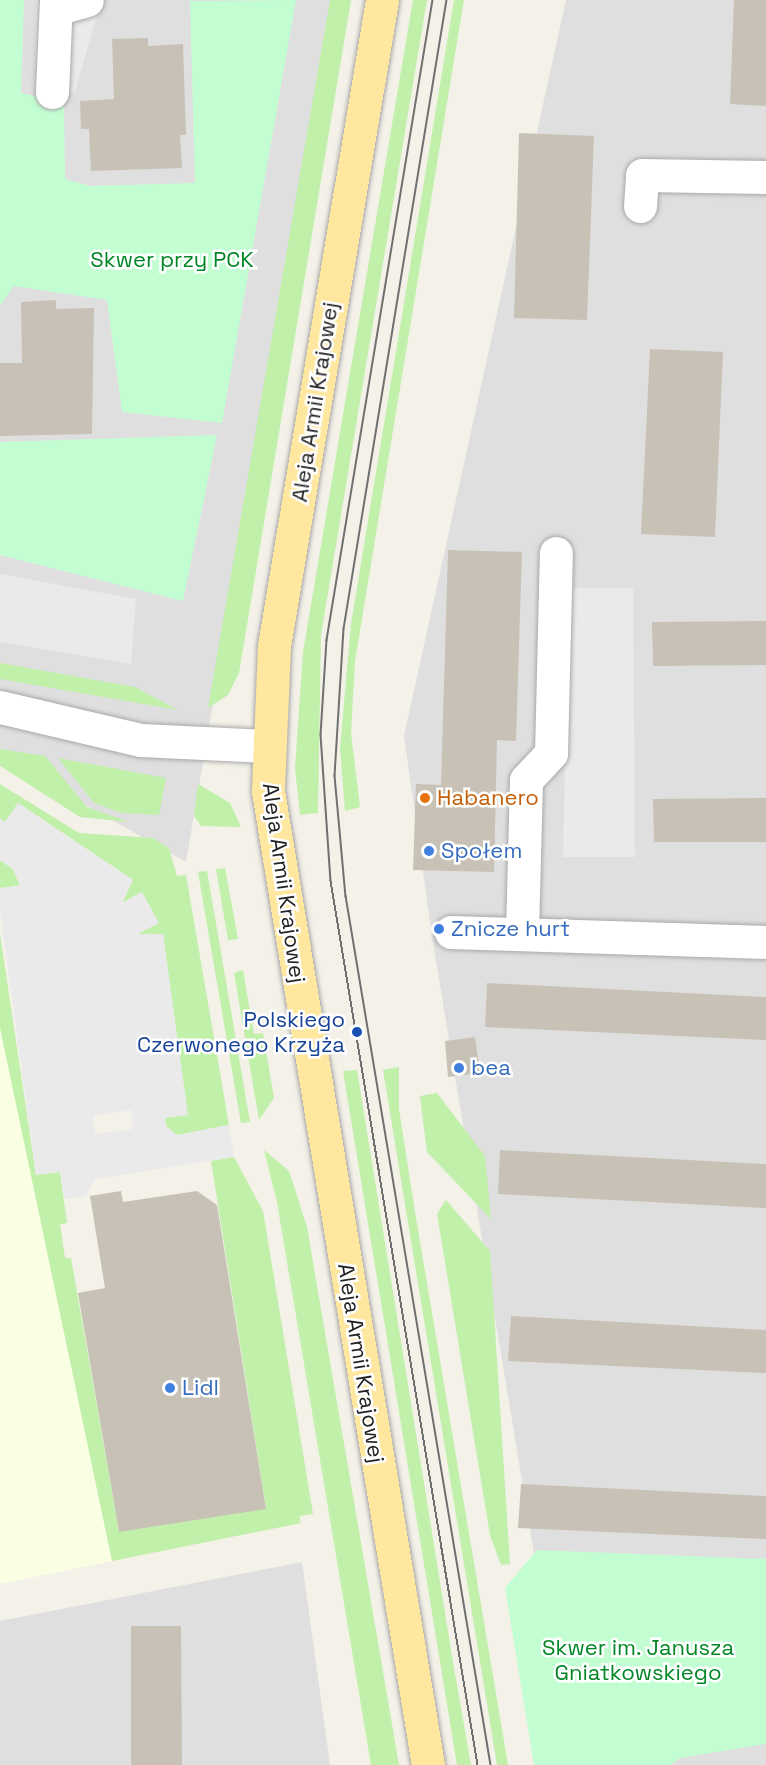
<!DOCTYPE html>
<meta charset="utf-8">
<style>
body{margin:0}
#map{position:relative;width:766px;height:1765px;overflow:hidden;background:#f3f1e8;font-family:"Space Grotesk",sans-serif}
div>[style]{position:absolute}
.residential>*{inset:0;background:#e0dfdf}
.education>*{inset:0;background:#faffe4}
.grass>*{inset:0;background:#c0f0aa}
.park>*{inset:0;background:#c3fed3}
.parking>*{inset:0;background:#eaeaea}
.building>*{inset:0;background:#c8c1b6}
.roads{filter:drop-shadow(0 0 2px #a9a9a9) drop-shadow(0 0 2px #a9a9a9)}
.minor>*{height:33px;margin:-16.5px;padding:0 16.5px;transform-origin:16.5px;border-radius:16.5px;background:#fff}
.major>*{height:33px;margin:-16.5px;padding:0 16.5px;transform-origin:16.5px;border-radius:16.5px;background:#ffe7a0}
.tram>*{height:1.5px;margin:-0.75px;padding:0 0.75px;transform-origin:0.75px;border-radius:0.75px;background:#707070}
.dots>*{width:16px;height:16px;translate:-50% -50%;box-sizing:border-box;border:3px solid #fff;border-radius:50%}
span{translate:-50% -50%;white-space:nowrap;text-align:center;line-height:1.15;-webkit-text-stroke:5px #fff;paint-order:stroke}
.park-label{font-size:22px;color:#038726}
.street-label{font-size:22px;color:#222}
.food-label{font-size:22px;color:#c56008}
.left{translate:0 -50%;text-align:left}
.shop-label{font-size:22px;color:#366cbe}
.transit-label{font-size:22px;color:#164399}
.right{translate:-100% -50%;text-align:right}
</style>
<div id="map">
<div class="residential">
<i style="clip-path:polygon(0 0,333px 0,186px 862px,82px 803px,0 765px)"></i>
<i style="clip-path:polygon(566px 0,766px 0,766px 1765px,569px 1765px,433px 943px,404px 736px)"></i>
<i style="clip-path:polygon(302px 1562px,330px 1765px,0 1765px,0 1621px)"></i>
</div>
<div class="education">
<i style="clip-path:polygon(0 987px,112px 1561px,0 1584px)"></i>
</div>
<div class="grass">
<i style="clip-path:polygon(330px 0,351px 0,239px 673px,228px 695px,208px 708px)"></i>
<i style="clip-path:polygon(413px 0,427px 0,321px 635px,318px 813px,300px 815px,295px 768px,303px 652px)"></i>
<i style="clip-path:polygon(454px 0,464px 0,355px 661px,351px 733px,360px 807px,345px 811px,340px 748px,351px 624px)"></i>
<i style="clip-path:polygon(0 663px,135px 687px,178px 710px,0 679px)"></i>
<i style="clip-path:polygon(0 749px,45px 756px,87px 807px,129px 822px,80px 817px,0 766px)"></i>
<i style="clip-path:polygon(58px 758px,166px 778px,159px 815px,122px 813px,94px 803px)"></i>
<i style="clip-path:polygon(0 784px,79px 833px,153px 838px,169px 848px,177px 876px,186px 875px,229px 1125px,177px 1135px,166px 1126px,164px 1118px,187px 1114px,163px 934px,138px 934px,142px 892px,122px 903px,133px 880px,18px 803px,5px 822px,0 819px)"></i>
<i style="clip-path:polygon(198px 784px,230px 803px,241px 827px,201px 826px,194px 816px)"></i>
<i style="clip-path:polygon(0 860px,13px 869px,20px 886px,0 888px)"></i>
<i style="clip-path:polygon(225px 868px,238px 939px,228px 940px,216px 869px)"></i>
<i style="clip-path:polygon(207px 871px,250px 1122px,241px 1123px,198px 872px)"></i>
<i style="clip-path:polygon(0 934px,36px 1175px,60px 1172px,67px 1223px,60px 1224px,65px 1258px,71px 1258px,119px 1532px,266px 1508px,211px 1161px,234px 1157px,263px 1211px,313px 1514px,299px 1516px,301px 1523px,112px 1561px,0 1028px)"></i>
<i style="clip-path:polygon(243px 970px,254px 1034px,263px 1033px,274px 1098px,259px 1120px,234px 973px)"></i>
<i style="clip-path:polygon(399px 1067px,399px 1109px,415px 1212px,508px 1765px,497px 1765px,383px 1070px)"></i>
<i style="clip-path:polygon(357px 1070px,453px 1662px,471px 1765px,457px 1765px,343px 1071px)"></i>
<i style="clip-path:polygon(437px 1093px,485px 1156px,491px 1219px,427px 1152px,420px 1096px)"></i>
<i style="clip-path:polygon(264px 1150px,289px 1171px,307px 1227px,399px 1765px,371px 1765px,277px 1202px)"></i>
<i style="clip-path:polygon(446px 1200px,490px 1251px,510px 1564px,501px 1565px,490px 1535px,437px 1214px)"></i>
</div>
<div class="park">
<i style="clip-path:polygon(0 0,24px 0,21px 93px,64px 102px,65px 179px,90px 186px,195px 183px,190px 1px,296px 0,222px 423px,122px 412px,107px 300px,14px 286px,0 305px)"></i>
<i style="clip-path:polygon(217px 435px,183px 601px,0 555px,0 442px)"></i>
<i style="clip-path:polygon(537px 1550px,766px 1559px,766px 1744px,680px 1758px,670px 1765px,534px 1765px,505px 1588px)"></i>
</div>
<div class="parking">
<i style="clip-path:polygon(36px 0,101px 0,75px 93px,35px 91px)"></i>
<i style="clip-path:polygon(0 574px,136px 599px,131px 664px,0 642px)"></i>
<i style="clip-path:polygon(569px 588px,633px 588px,635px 857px,563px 857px)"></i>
<i style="clip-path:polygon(evenodd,18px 803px,133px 880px,122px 903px,142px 892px,159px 923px,138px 934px,163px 934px,188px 1115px,165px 1118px,166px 1126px,177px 1135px,229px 1125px,234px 1157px,95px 1179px,86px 1196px,64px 1199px,60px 1172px,36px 1175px,0 910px,0 888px,20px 885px,13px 869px,0 860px,0 819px,5px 822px,18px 803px,131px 1110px,133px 1129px,95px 1134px,93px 1116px,131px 1110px)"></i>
</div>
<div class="building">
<i style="clip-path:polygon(734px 0,766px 0,766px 106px,730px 104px)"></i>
<i style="clip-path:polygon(148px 38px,148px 46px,183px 44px,186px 135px,180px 135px,182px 168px,91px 171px,89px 129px,81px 129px,80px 101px,114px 99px,112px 39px)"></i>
<i style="clip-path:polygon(519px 133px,594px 136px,587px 320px,514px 318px)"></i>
<i style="clip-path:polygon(56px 300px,56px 309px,94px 308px,92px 434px,0 436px,0 363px,22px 363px,21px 302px)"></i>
<i style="clip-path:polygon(650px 349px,723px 352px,715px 537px,641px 534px)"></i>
<i style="clip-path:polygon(448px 550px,522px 552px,516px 741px,497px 740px,494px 872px,413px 870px,416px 784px,441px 785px)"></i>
<i style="clip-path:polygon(766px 621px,766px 665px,653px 666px,652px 622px)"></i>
<i style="clip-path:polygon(766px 798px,766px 842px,654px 842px,653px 799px)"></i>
<i style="clip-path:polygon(487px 983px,766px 997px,766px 1040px,485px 1027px)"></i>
<i style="clip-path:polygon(475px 1037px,480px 1073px,448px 1077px,445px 1041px)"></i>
<i style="clip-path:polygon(500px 1150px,766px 1164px,766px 1208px,498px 1194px)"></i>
<i style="clip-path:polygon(121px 1191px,123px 1202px,197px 1191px,217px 1205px,266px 1509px,119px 1532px,78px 1293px,105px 1288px,90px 1196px)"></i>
<i style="clip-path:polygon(511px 1316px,766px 1330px,766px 1373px,508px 1361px)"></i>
<i style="clip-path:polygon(521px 1484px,766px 1496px,766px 1539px,518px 1528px)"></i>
<i style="clip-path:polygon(131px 1626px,181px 1626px,182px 1765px,131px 1765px)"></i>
</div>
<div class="roads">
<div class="minor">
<i style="left:56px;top:9px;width:32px;rotate:-16deg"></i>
<i style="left:52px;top:92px;width:92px;rotate:-87.5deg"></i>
<i style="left:640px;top:206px;width:31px;rotate:-86deg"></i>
<i style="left:642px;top:175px;width:124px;rotate:0.9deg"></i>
<i style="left:0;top:707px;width:145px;rotate:13.2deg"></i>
<i style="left:141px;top:740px;width:126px;rotate:2.7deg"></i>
<i style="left:451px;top:932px;width:315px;rotate:1.8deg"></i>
<i style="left:522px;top:933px;width:153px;rotate:-88.5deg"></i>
<i style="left:526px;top:780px;width:37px;rotate:-47deg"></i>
<i style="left:551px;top:753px;width:200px;rotate:-88.6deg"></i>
</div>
<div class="major">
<i style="left:382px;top:0;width:655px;rotate:99.49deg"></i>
<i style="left:274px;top:646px;width:145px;rotate:92.4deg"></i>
<i style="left:268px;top:791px;width:987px;rotate:80.67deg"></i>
</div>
</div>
<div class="tram">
<i style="left:433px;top:0;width:649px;rotate:99.4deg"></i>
<i style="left:327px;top:640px;width:95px;rotate:93.6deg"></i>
<i style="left:321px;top:735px;width:146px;rotate:86.1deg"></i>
<i style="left:331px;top:881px;width:896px;rotate:80.56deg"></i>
<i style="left:447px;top:0;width:637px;rotate:99.3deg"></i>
<i style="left:344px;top:629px;width:147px;rotate:93.5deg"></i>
<i style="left:335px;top:776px;width:121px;rotate:84.8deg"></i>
<i style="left:346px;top:896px;width:881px;rotate:80.53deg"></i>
</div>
<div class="dots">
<i style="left:425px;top:798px;background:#e8710a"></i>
<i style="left:429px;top:851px;background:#3f7fe0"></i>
<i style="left:439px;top:929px;background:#3f7fe0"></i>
<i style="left:357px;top:1032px;background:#1a4fb4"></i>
<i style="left:459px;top:1068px;background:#3f7fe0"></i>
<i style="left:170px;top:1388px;background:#3f7fe0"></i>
</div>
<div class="park-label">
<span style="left:172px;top:260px">Skwer przy PCK</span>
<span style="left:638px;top:1660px">Skwer im. Janusza<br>Gniatkowskiego</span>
</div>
<div class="street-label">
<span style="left:315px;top:402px;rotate:-81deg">Aleja Armii Krajowej</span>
<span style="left:284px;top:883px;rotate:82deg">Aleja Armii Krajowej</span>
<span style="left:361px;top:1363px;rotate:81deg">Aleja Armii Krajowej</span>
</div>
<div class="food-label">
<span class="left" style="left:437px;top:798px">Habanero</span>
</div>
<div class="shop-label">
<span class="left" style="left:441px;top:851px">Społem</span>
<span class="left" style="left:451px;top:929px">Znicze hurt</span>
<span class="left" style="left:471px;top:1068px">bea</span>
<span class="left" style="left:182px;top:1388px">Lidl</span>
</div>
<div class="transit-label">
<span class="right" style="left:345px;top:1032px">Polskiego<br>Czerwonego Krzyża</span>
</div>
</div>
